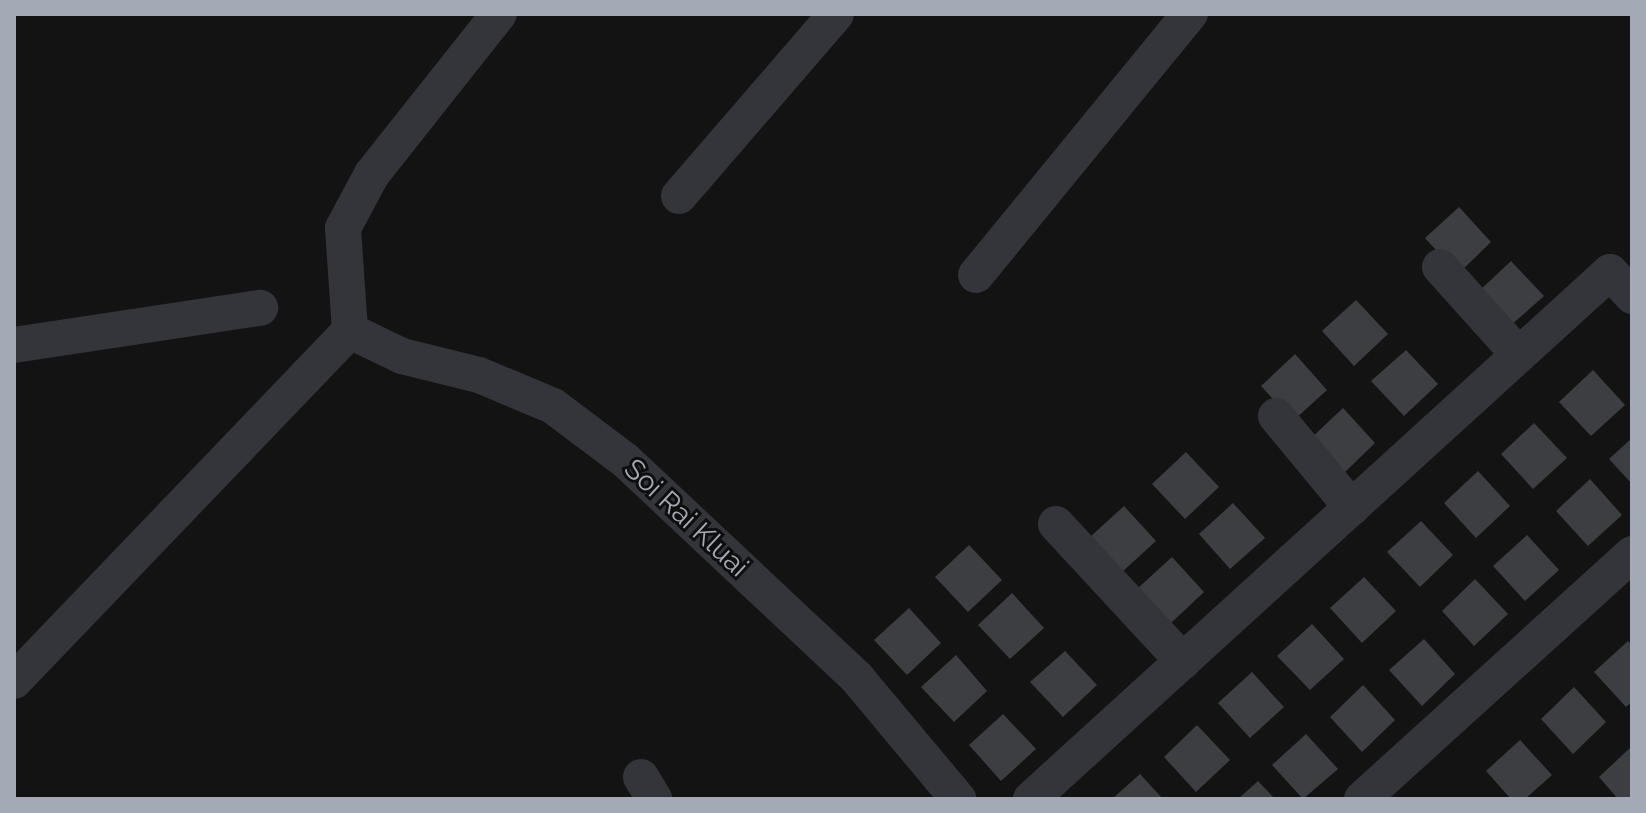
<!DOCTYPE html>
<style>
body{margin:0}
#map{position:relative;width:1646px;height:813px;overflow:hidden;background:#131314;font-family:Raleway,sans-serif}
div>[style]{position:absolute}
.building>*{inset:0;background:#3d3e41}
.minor>*{height:36px;margin:-18px;padding:0 18px;transform-origin:18px;border-radius:18px;background:#34353a}
span{translate:-50% -50%;white-space:nowrap;text-align:center;line-height:1.15;-webkit-text-stroke:6px #0e0e0f;paint-order:stroke}
.street-label{font-size:28px;color:#a4aab5}
.frame{position:absolute;inset:0;border:16px solid #a4aab5;pointer-events:none}
</style>
<div id="map">
<div class="building">
<i style="clip-path:polygon(1459px 207px,1491px 242px,1458px 274px,1425px 238px)"></i>
<i style="clip-path:polygon(1511px 261px,1544px 296px,1509px 327px,1477px 293px)"></i>
<i style="clip-path:polygon(1356px 300px,1388px 334px,1354px 366px,1322px 331px)"></i>
<i style="clip-path:polygon(1406px 350px,1438px 384px,1404px 416px,1371px 381px)"></i>
<i style="clip-path:polygon(1295px 354px,1327px 390px,1293px 421px,1261px 386px)"></i>
<i style="clip-path:polygon(1593px 370px,1625px 405px,1591px 436px,1559px 402px)"></i>
<i style="clip-path:polygon(1343px 408px,1375px 443px,1342px 475px,1309px 440px)"></i>
<i style="clip-path:polygon(1534px 423px,1567px 458px,1533px 489px,1501px 454px)"></i>
<i style="clip-path:polygon(1632px 438px,1632px 484px,1609px 459px)"></i>
<i style="clip-path:polygon(1186px 452px,1219px 487px,1185px 519px,1152px 484px)"></i>
<i style="clip-path:polygon(1478px 471px,1510px 506px,1476px 538px,1444px 503px)"></i>
<i style="clip-path:polygon(1590px 479px,1622px 515px,1588px 546px,1556px 511px)"></i>
<i style="clip-path:polygon(1233px 503px,1265px 538px,1230px 569px,1199px 534px)"></i>
<i style="clip-path:polygon(1124px 506px,1156px 541px,1122px 572px,1090px 537px)"></i>
<i style="clip-path:polygon(1421px 521px,1453px 555px,1420px 587px,1387px 552px)"></i>
<i style="clip-path:polygon(1527px 535px,1559px 570px,1525px 601px,1493px 566px)"></i>
<i style="clip-path:polygon(969px 545px,1002px 580px,968px 612px,935px 577px)"></i>
<i style="clip-path:polygon(1172px 557px,1204px 592px,1170px 624px,1138px 588px)"></i>
<i style="clip-path:polygon(1364px 577px,1396px 611px,1362px 643px,1330px 608px)"></i>
<i style="clip-path:polygon(1475px 579px,1508px 614px,1474px 646px,1442px 611px)"></i>
<i style="clip-path:polygon(1012px 593px,1044px 628px,1010px 659px,978px 625px)"></i>
<i style="clip-path:polygon(909px 608px,941px 643px,907px 675px,874px 640px)"></i>
<i style="clip-path:polygon(1312px 624px,1344px 659px,1310px 690px,1277px 656px)"></i>
<i style="clip-path:polygon(1424px 639px,1455px 674px,1422px 706px,1389px 670px)"></i>
<i style="clip-path:polygon(1628px 641px,1632px 645px,1632px 702px,1626px 707px,1594px 672px)"></i>
<i style="clip-path:polygon(1065px 651px,1097px 685px,1063px 717px,1030px 682px)"></i>
<i style="clip-path:polygon(956px 655px,987px 691px,954px 722px,921px 687px)"></i>
<i style="clip-path:polygon(1252px 672px,1284px 707px,1250px 738px,1218px 703px)"></i>
<i style="clip-path:polygon(1363px 685px,1395px 720px,1362px 752px,1330px 717px)"></i>
<i style="clip-path:polygon(1574px 687px,1606px 722px,1573px 754px,1541px 719px)"></i>
<i style="clip-path:polygon(1003px 714px,1036px 749px,1001px 781px,969px 745px)"></i>
<i style="clip-path:polygon(1197px 725px,1230px 760px,1196px 792px,1164px 757px)"></i>
<i style="clip-path:polygon(1306px 734px,1338px 769px,1303px 799px,1272px 765px)"></i>
<i style="clip-path:polygon(1520px 740px,1552px 775px,1525px 799px,1511px 799px,1486px 771px)"></i>
<i style="clip-path:polygon(1632px 746px,1632px 799px,1618px 799px,1599px 777px)"></i>
<i style="clip-path:polygon(1140px 774px,1163px 799px,1112px 799px)"></i>
<i style="clip-path:polygon(1258px 781px,1275px 799px,1238px 799px)"></i>
</div>
<div class="minor">
<i style="left:679px;top:196px;width:240px;rotate:-49.2deg"></i>
<i style="left:1440px;top:267px;width:118px;rotate:48.1deg"></i>
<i style="left:976px;top:275px;width:338px;rotate:-50.7deg"></i>
<i style="left:350px;top:331px;width:58px;rotate:25.7deg"></i>
<i style="left:402px;top:356px;width:79px;rotate:13.9deg"></i>
<i style="left:479px;top:375px;width:80px;rotate:22.7deg"></i>
<i style="left:553px;top:406px;width:90px;rotate:36.9deg"></i>
<i style="left:625px;top:460px;width:318px;rotate:43.2deg"></i>
<i style="left:857px;top:678px;width:158px;rotate:50.1deg"></i>
<i style="left:14px;top:345px;width:249px;rotate:-8.6deg"></i>
<i style="left:1276px;top:416px;width:119px;rotate:50.4deg"></i>
<i style="left:1056px;top:524px;width:187px;rotate:47.2deg"></i>
<i style="left:14px;top:681px;width:485px;rotate:-46.2deg"></i>
<i style="left:350px;top:331px;width:103px;rotate:-93.9deg"></i>
<i style="left:343px;top:228px;width:61px;rotate:-61.8deg"></i>
<i style="left:372px;top:174px;width:204px;rotate:-51.6deg"></i>
<i style="left:641px;top:777px;width:26px;rotate:59deg"></i>
<i style="left:1031px;top:799px;width:783px;rotate:-42.31deg"></i>
<i style="left:1610px;top:272px;width:33px;rotate:47deg"></i>
<i style="left:1362px;top:799px;width:365px;rotate:-42.2deg"></i>
</div>
<div class="street-label">
<span style="left:686px;top:518px;rotate:43deg">Soi Rai Kluai</span>
</div>
<div class="frame"></div>
</div>
